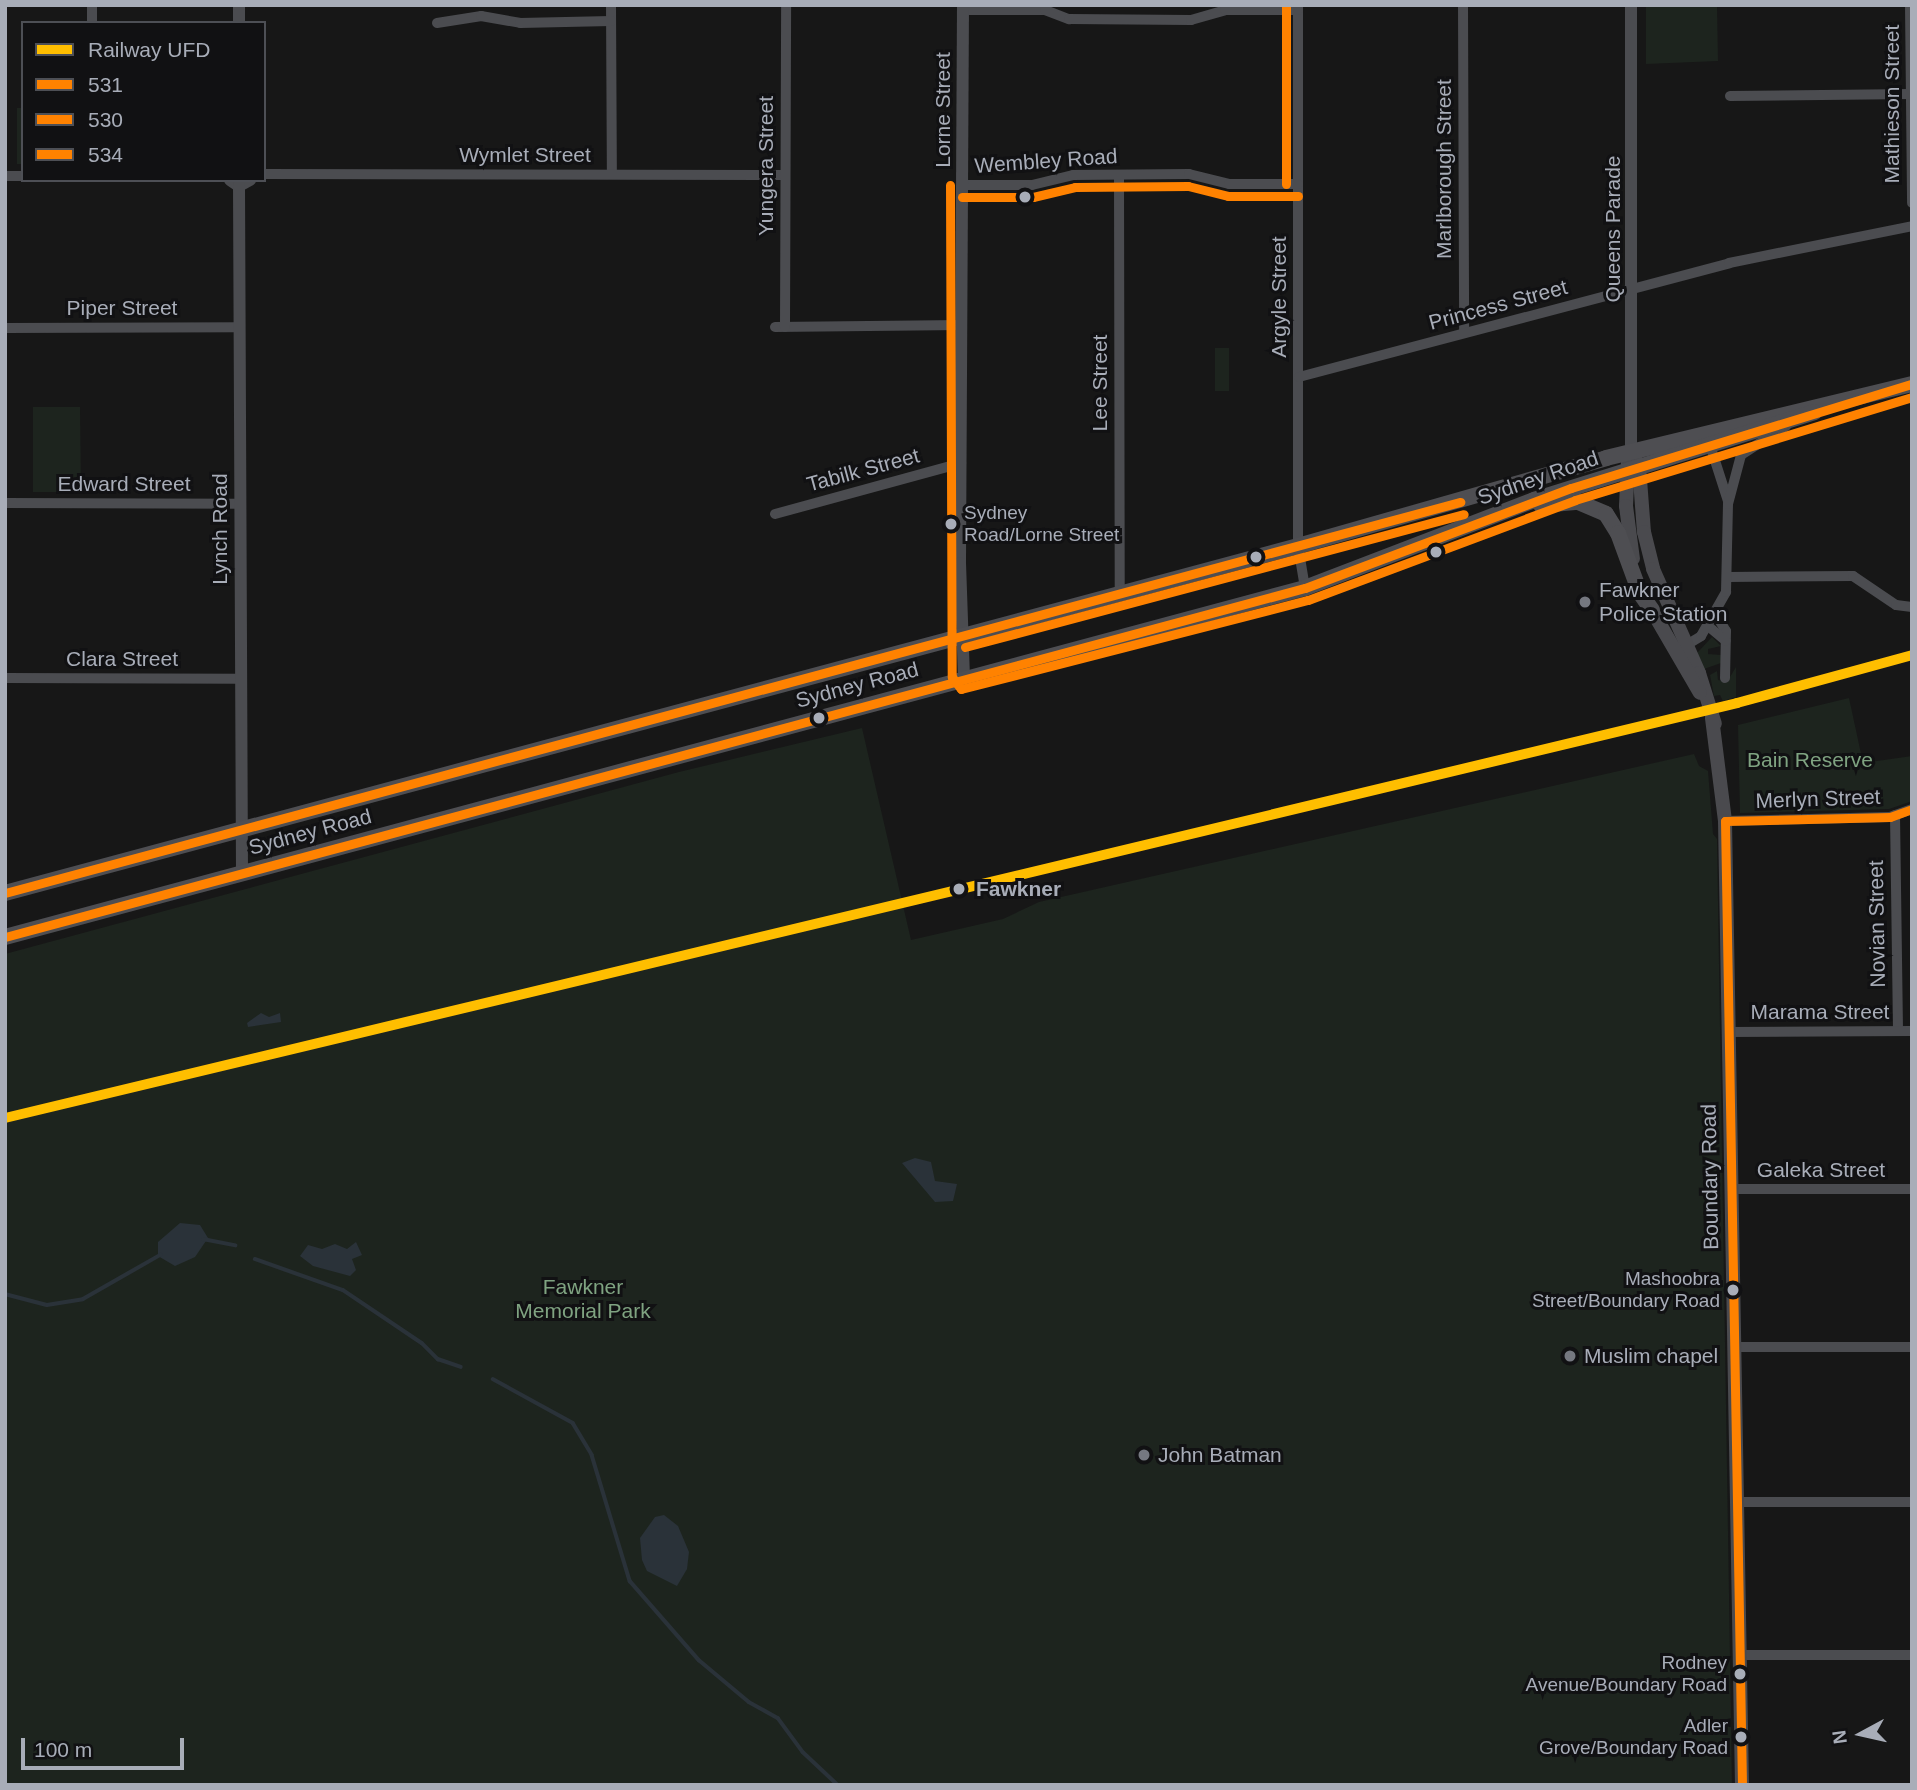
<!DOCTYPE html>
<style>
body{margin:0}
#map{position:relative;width:1917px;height:1790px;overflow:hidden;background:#171717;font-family:Arial,sans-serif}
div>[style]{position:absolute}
.green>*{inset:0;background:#1d241e}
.water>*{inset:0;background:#2a3239}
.stream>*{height:3.5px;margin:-1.75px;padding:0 1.75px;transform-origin:1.75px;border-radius:1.75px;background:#2a3239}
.minor>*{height:10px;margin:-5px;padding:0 5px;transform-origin:5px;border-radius:5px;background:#4b4c50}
.tertiary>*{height:12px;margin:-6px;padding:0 6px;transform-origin:6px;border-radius:6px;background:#4b4c50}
.secondary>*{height:14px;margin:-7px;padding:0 7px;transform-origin:7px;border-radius:7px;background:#4a4a4e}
.trunk>*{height:16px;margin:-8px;padding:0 8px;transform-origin:8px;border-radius:8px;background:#4e4e52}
.bus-1>*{height:9px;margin:-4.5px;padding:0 4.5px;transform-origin:4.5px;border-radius:4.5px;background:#ff8200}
.bus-2>*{height:9px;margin:-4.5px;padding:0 4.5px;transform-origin:4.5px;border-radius:4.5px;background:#ff8200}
.bus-3>*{height:9px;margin:-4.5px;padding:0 4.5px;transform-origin:4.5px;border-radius:4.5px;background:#ff8200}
.rail-1>*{height:10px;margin:-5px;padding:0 5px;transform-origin:5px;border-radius:5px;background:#ffbe00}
.dots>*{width:19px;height:19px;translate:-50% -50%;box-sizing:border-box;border:4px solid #111113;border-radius:50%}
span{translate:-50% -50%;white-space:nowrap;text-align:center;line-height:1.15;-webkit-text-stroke:6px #111113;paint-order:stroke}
.bus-label{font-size:19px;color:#a8adb8}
.left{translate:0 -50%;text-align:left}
.right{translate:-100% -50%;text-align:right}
.street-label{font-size:21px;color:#a8adb8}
.poi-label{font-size:21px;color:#a8adb8}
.park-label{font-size:21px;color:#7fa381}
.stop-label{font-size:21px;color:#a8adb8;font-weight:700}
.frame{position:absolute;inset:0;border:7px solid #a8adb8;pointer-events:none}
.legend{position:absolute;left:21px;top:21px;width:245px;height:161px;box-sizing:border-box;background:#111113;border:2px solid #4d4f55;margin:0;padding:9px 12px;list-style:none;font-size:21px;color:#a8adb8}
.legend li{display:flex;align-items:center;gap:14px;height:35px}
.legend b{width:35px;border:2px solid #4d4f55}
.north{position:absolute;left:1826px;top:1699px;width:70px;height:70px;-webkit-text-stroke:5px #111113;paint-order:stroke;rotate:262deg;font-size:19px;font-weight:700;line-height:28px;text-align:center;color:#a8adb8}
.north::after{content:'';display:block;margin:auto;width:24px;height:32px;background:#a8adb8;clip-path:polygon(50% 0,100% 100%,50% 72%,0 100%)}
.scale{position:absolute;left:21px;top:1738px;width:163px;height:32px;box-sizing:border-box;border:4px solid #a8adb8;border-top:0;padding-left:9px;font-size:21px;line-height:24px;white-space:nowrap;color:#a8adb8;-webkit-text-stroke:5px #111113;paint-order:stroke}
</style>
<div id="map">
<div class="green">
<i style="clip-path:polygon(1646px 5px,1717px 5px,1718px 61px,1646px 64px)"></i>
<i style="clip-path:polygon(17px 108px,23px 108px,23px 164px,17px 164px)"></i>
<i style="clip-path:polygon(1215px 348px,1229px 348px,1229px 391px,1215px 391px)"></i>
<i style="clip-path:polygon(33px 407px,80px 407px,81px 492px,33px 492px)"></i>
<i style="clip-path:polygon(1712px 637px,1721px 646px,1708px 649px,1708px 654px,1721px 655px,1721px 663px,1704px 669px,1697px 653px)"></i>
<i style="clip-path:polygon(1736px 667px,1736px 697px,1723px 701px,1720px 695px,1714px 696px,1710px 675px,1717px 671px,1718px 680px,1727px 682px)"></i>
<i style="clip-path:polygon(1849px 698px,1863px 763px,1912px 756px,1912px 801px,1889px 809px,1740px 813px,1738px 725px)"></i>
<i style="clip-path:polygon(862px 728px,911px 940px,1003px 919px,1039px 902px,1694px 754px,1699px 766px,1708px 771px,1713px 834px,1717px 839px,1732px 1785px,5px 1785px,5px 954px,679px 772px)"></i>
</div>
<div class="water">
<i style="clip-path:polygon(261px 1013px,269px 1017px,280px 1013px,281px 1022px,248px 1027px,247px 1023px)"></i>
<i style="clip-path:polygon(915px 1158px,931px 1162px,935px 1181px,957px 1184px,953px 1201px,935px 1202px,902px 1163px)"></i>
<i style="clip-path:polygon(180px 1223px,200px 1225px,208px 1238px,195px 1257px,175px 1266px,158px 1256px,158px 1242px)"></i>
<i style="clip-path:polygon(356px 1242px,362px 1255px,352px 1259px,356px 1270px,350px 1276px,313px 1266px,300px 1256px,308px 1245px,322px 1249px,335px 1244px,347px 1249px)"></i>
<i style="clip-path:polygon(664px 1515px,678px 1526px,689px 1552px,687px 1569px,677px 1586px,647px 1571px,642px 1560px,640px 1538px,655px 1517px)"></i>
</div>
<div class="stream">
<i style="left:203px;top:1239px;width:33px;rotate:11deg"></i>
<i style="left:255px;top:1259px;width:93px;rotate:19.4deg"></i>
<i style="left:343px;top:1290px;width:95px;rotate:33.9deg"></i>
<i style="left:422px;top:1343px;width:23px;rotate:45deg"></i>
<i style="left:438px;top:1359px;width:24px;rotate:19deg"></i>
<i style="left:5px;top:1294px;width:43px;rotate:14.7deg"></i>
<i style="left:47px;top:1305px;width:36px;rotate:-9deg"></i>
<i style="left:83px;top:1299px;width:89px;rotate:-29.7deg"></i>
<i style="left:493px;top:1379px;width:91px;rotate:28.8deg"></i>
<i style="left:573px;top:1423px;width:37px;rotate:59deg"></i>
<i style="left:592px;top:1455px;width:132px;rotate:73.2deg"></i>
<i style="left:630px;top:1581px;width:105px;rotate:48.9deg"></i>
<i style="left:699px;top:1660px;width:65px;rotate:40deg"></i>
<i style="left:749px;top:1702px;width:33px;rotate:29deg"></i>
<i style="left:778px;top:1718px;width:42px;rotate:53.7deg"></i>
<i style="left:803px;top:1752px;width:48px;rotate:43.3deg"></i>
</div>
<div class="minor">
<i style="left:611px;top:5px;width:169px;rotate:89.7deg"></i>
<i style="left:1298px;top:5px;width:541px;rotate:90deg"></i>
<i style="left:1298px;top:546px;width:43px;rotate:80.5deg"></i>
<i style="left:1463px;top:5px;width:328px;rotate:89.8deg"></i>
<i style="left:1910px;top:5px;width:198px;rotate:89.4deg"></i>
<i style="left:963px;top:10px;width:82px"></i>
<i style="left:1045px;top:10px;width:26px;rotate:21deg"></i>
<i style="left:1069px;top:19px;width:122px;rotate:0.5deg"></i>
<i style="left:1191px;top:20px;width:35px;rotate:-16deg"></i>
<i style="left:1225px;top:10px;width:73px"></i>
<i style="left:92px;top:23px;width:18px;rotate:-90deg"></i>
<i style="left:437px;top:23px;width:45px;rotate:-9deg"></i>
<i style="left:481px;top:16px;width:40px;rotate:10deg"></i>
<i style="left:520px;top:23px;width:91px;rotate:-1.3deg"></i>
<i style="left:1730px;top:96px;width:181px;rotate:-0.6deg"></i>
<i style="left:264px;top:174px;width:521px;rotate:0.11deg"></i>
<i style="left:1119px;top:175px;width:417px;rotate:89.9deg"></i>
<i style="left:5px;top:176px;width:18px"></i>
<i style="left:962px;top:185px;width:70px"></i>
<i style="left:1032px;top:185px;width:42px;rotate:-13.7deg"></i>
<i style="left:1073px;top:175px;width:116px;rotate:-0.5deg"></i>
<i style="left:1189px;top:174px;width:41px;rotate:14deg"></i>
<i style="left:1229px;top:184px;width:69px"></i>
<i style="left:775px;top:327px;width:187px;rotate:-0.6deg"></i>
<i style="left:785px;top:327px;width:322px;rotate:-89.8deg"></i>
<i style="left:5px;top:328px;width:234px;rotate:-0.2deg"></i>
<i style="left:1299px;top:377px;width:445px;rotate:-14.8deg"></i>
<i style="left:1729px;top:263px;width:187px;rotate:-11.4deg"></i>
<i style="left:1710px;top:445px;width:59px;rotate:72.2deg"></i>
<i style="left:5px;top:503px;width:235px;rotate:0.2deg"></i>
<i style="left:775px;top:514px;width:193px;rotate:-15.3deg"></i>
<i style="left:1728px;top:577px;width:125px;rotate:-0.5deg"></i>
<i style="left:1853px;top:576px;width:52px;rotate:34deg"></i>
<i style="left:1896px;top:605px;width:16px;rotate:7deg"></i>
<i style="left:1716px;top:615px;width:19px;rotate:58deg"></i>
<i style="left:1726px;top:631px;width:47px;rotate:91.2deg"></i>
<i style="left:1708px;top:626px;width:23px;rotate:40deg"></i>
<i style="left:1683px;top:647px;width:21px;rotate:-31deg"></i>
<i style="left:1701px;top:636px;width:51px;rotate:-60.4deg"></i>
<i style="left:1726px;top:592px;width:88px;rotate:-88.7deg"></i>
<i style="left:1728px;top:504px;width:51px;rotate:-75.1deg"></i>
<i style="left:1741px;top:455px;width:54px;rotate:-32.8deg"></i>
<i style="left:5px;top:678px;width:235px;rotate:0.2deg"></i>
<i style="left:1895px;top:815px;width:216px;rotate:89.2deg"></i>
<i style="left:1725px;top:821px;width:165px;rotate:-1.4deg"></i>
<i style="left:1890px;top:817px;width:23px;rotate:-20deg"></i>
<i style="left:1729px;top:1032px;width:183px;rotate:-0.3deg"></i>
<i style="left:1731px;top:1189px;width:181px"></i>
<i style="left:1735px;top:1347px;width:177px"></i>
<i style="left:1738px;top:1502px;width:174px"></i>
<i style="left:1741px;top:1655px;width:171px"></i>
</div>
<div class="tertiary">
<i style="left:963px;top:5px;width:558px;rotate:90.31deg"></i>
<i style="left:960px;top:563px;width:114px;rotate:88deg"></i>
<i style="left:239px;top:23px;width:18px;rotate:-90deg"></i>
<i style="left:230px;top:180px;width:11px;rotate:34deg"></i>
<i style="left:239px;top:186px;width:13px;rotate:-29deg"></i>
<i style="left:239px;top:186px;width:685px;rotate:89.75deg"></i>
<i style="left:1631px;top:452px;width:447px;rotate:-90deg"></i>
</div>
<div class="secondary">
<i style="left:1631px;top:452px;width:16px;rotate:60deg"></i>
<i style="left:1639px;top:466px;width:66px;rotate:85.7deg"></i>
<i style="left:1644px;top:532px;width:38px;rotate:76deg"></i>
<i style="left:1653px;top:569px;width:114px;rotate:66.1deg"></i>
<i style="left:1699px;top:673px;width:53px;rotate:72.6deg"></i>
<i style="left:1628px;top:462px;width:44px;rotate:92.6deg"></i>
<i style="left:1626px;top:506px;width:53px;rotate:82.5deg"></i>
<i style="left:1647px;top:602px;width:105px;rotate:59.8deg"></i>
<i style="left:1712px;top:718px;width:104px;rotate:82.8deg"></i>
<i style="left:1725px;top:821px;width:964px;rotate:88.99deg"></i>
</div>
<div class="trunk">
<i style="left:1541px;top:505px;width:37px;rotate:-5deg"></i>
<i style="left:1578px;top:502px;width:30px;rotate:23deg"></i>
<i style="left:1606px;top:514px;width:22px;rotate:58deg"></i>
<i style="left:1618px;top:533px;width:64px;rotate:69.9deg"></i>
<i style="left:1640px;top:593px;width:21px;rotate:55deg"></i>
<i style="left:5px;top:893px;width:1339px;rotate:-15.02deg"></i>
<i style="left:1298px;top:546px;width:320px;rotate:-15.9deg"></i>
<i style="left:1606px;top:458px;width:315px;rotate:-13.6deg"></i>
<i style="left:5px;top:937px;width:1346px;rotate:-15.03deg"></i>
<i style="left:1305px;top:588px;width:245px;rotate:-21deg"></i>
<i style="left:1534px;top:500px;width:294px;rotate:-17.4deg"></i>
</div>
<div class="bus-1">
<i style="left:5px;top:893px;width:1507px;rotate:-15.04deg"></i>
<i style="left:5px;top:937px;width:1346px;rotate:-15.03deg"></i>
<i style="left:1305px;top:588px;width:284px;rotate:-20.6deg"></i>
<i style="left:1571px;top:488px;width:357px;rotate:-17deg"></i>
</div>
<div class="bus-2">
<i style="left:1286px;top:5px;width:179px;rotate:90deg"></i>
<i style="left:950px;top:185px;width:492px;rotate:89.8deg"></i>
<i style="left:952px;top:677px;width:15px;rotate:53deg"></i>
<i style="left:961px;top:689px;width:358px;rotate:-14.4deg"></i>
<i style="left:1308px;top:600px;width:285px;rotate:-20.5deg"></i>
<i style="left:1575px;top:500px;width:352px;rotate:-17deg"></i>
<i style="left:962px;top:197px;width:71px"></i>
<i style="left:1033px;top:197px;width:43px;rotate:-13.4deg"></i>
<i style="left:1075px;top:187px;width:113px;rotate:-0.5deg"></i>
<i style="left:1188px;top:186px;width:41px;rotate:14deg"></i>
<i style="left:1228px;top:196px;width:70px"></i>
<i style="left:965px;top:647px;width:516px;rotate:-14.92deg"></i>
</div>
<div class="bus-3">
<i style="left:1725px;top:821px;width:964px;rotate:88.99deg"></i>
<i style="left:1725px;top:821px;width:165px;rotate:-1.4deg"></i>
<i style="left:1890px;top:817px;width:23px;rotate:-20deg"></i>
</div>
<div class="rail-1">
<i style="left:5px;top:1118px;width:1781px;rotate:-13.47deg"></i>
<i style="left:1737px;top:703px;width:181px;rotate:-15.3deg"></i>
</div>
<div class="dots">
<i style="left:1025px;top:197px;background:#a8adb8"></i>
<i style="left:951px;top:524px;background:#a8adb8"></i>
<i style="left:1436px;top:552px;background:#a8adb8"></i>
<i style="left:1256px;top:557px;background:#a8adb8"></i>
<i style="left:1585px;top:602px;background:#757880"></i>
<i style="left:819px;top:718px;background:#a8adb8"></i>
<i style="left:959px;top:889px;background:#a8adb8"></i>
<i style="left:1733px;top:1290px;background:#a8adb8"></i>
<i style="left:1570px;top:1356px;background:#757880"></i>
<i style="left:1144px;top:1455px;background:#757880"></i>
<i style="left:1740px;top:1674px;background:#a8adb8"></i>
<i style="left:1741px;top:1737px;background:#a8adb8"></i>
</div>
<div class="bus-label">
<span class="left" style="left:964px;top:524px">Sydney<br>Road/Lorne Street</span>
<span class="right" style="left:1720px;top:1290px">Mashoobra<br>Street/Boundary Road</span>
<span class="right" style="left:1727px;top:1674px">Rodney<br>Avenue/Boundary Road</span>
<span class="right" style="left:1728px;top:1737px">Adler<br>Grove/Boundary Road</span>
</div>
<div class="street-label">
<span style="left:1892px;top:104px;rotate:-90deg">Mathieson Street</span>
<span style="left:943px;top:110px;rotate:-90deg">Lorne Street</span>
<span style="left:525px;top:155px">Wymlet Street</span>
<span style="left:1046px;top:161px;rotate:-4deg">Wembley Road</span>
<span style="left:766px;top:166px;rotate:-90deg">Yungera Street</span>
<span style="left:1444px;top:169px;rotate:-90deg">Marlborough Street</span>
<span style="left:1613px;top:229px;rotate:-90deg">Queens Parade</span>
<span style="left:1279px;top:297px;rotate:-90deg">Argyle Street</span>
<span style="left:1498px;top:305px;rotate:-15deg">Princess Street</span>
<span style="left:122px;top:308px">Piper Street</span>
<span style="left:1100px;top:383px;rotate:-90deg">Lee Street</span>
<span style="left:863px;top:470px;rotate:-15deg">Tabilk Street</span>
<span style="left:1538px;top:478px;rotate:-19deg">Sydney Road</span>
<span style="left:124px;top:484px">Edward Street</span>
<span style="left:220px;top:529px;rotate:-90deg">Lynch Road</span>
<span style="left:122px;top:659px">Clara Street</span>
<span style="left:857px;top:685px;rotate:-15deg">Sydney Road</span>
<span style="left:1818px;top:799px;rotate:-2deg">Merlyn Street</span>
<span style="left:310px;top:832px;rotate:-15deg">Sydney Road</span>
<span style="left:1877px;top:924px;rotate:-91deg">Novian Street</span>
<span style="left:1820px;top:1012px">Marama Street</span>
<span style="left:1821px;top:1170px">Galeka Street</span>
<span style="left:1710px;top:1177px;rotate:-91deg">Boundary Road</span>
</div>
<div class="poi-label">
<span class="left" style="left:1599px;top:602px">Fawkner<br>Police Station</span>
<span class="left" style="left:1584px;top:1356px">Muslim chapel</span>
<span class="left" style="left:1158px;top:1455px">John Batman</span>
</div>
<div class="park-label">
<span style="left:1810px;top:760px">Bain Reserve</span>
<span style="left:583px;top:1299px">Fawkner<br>Memorial Park</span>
</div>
<div class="stop-label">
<span class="left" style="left:976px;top:889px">Fawkner</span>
</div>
<div class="frame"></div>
<ul class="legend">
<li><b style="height:9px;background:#ffbe00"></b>Railway UFD</li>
<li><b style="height:9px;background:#ff8200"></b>531</li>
<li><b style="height:9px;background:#ff8200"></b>530</li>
<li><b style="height:9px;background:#ff8200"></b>534</li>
</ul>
<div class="north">N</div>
<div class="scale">100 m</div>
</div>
